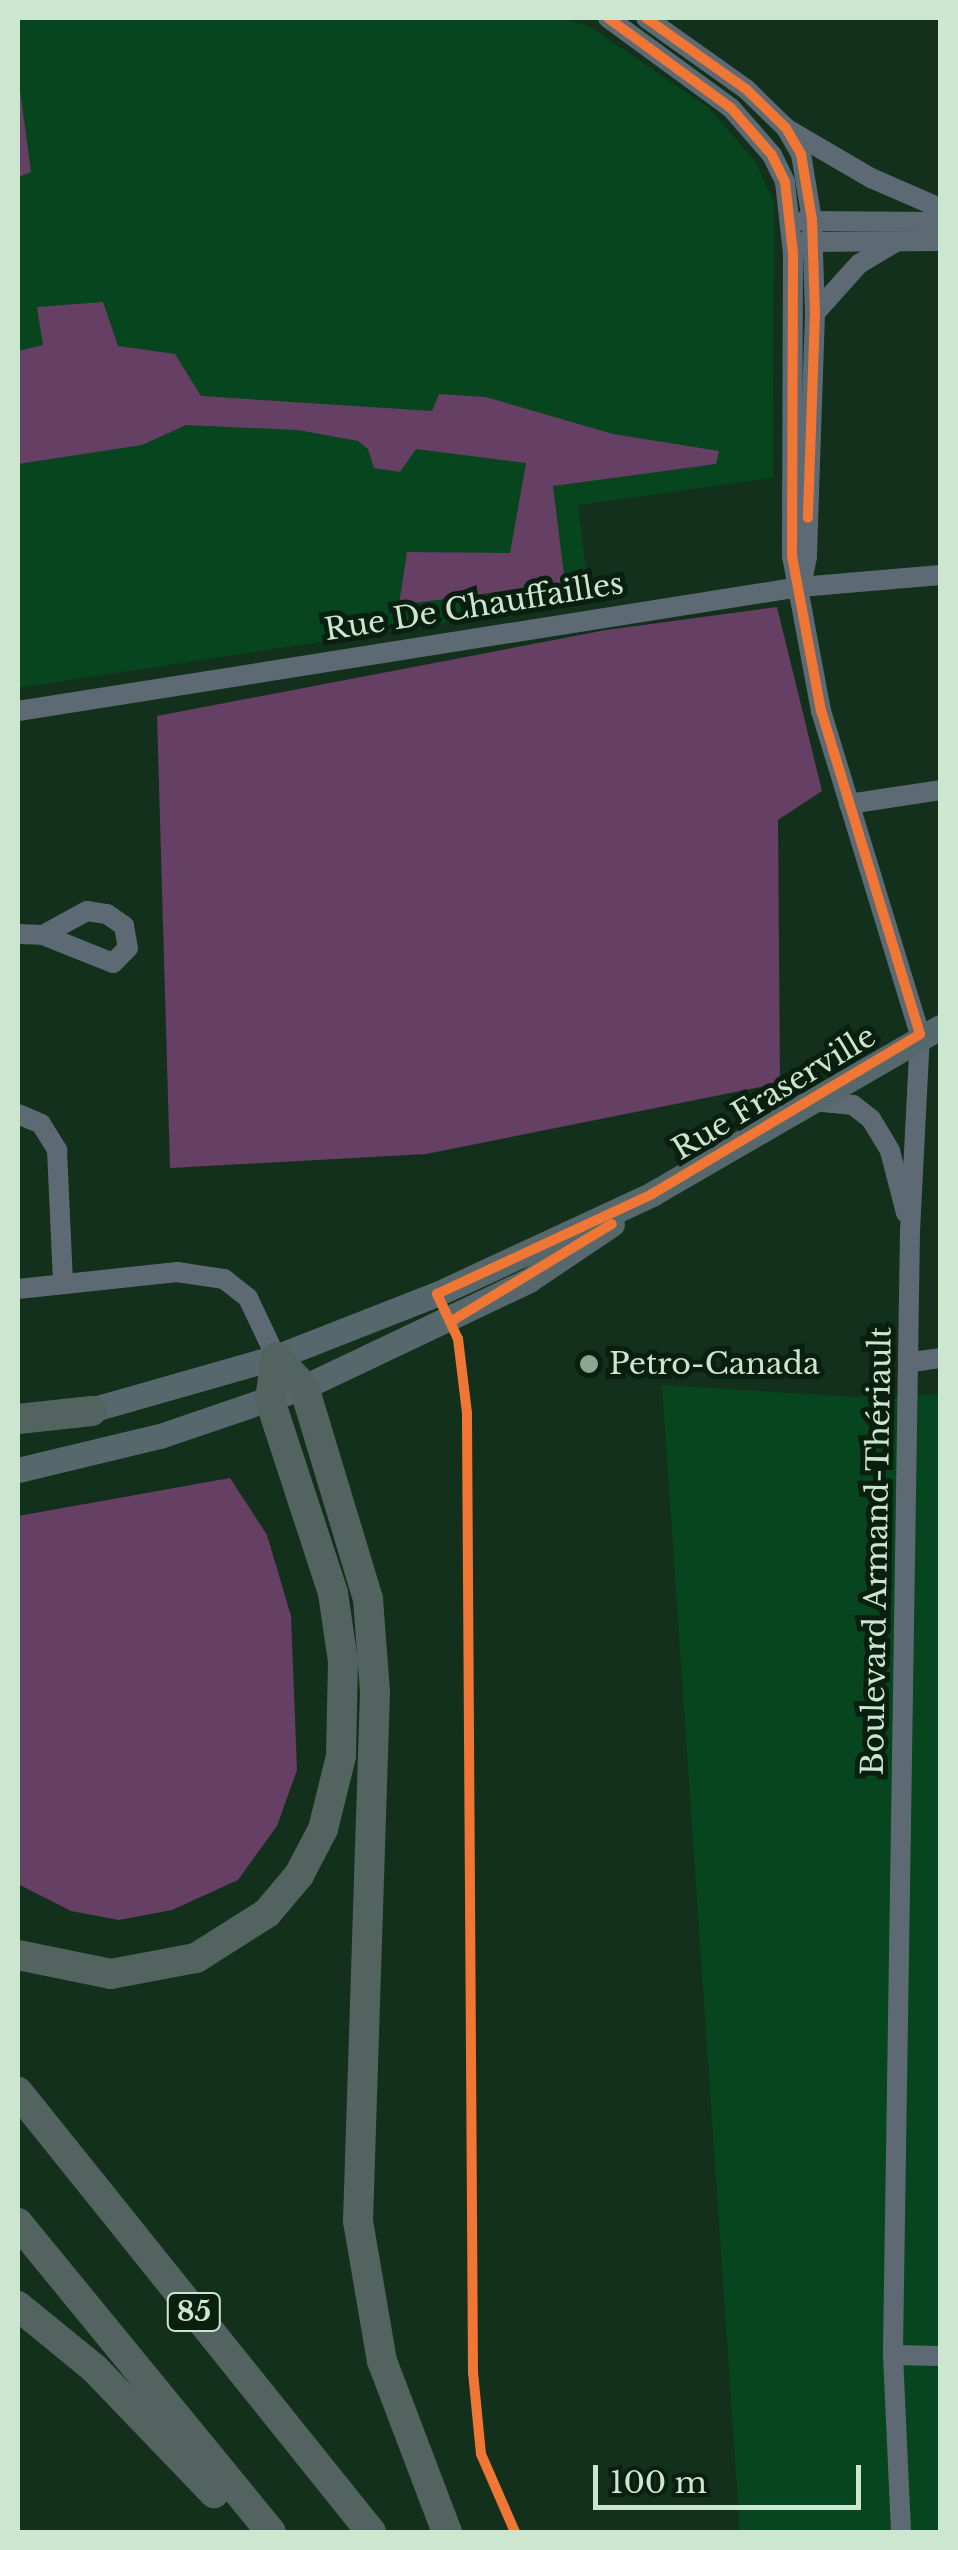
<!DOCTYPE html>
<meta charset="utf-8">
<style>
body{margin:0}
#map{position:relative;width:958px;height:2550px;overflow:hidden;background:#12301c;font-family:"Libre Baskerville",serif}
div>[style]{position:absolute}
.built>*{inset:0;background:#07451e}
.green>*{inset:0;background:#663f64}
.minor>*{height:20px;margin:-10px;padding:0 10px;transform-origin:10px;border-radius:10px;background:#5d6a73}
.major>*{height:25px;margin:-12.5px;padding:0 12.5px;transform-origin:12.5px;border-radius:12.5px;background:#56686b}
.highway>*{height:30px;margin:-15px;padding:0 15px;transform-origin:15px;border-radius:15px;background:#526360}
.cycleway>*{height:10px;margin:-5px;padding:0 5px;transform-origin:5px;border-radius:5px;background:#f07635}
.dots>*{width:28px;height:28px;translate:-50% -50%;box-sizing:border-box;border:5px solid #0a1f0f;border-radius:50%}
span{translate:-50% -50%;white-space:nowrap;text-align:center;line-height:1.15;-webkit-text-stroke:10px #0a1f0f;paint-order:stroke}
.shield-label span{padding:2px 8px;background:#0a1f0f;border:2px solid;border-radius:8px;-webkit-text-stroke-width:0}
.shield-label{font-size:28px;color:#cce7d0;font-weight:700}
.street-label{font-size:30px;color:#cce7d0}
.poi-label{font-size:30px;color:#cce7d0}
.left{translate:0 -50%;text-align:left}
.frame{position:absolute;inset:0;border:20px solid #cce7d0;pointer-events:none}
.scale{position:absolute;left:593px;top:2465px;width:268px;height:45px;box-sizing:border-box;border:5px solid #cce7d0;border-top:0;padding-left:12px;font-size:30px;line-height:35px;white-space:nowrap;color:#cce7d0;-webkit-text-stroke:8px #0a1f0f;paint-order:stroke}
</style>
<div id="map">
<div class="built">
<i style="clip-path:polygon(18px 18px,563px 18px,590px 27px,709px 108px,755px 161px,774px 203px,773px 478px,578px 505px,590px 601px,18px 688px)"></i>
<i style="clip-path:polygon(662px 1385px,857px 1397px,940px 1394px,940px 2532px,740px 2532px)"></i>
</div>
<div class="green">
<i style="clip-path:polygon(18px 75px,31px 172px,18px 177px)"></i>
<i style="clip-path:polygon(103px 302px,118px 346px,175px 354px,201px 396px,432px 411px,439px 394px,486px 397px,613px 434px,719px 451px,716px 464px,553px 486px,565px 583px,399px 605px,407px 552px,510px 553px,526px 463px,416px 449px,400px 472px,374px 468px,368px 449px,358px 441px,298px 430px,186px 425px,142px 445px,18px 464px,18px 351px,43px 345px,37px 307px)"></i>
<i style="clip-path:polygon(777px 607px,822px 791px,778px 820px,780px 1083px,426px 1154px,170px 1168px,157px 716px,606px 630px)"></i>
<i style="clip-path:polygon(230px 1478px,267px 1535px,291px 1616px,297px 1770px,277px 1826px,238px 1880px,172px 1910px,119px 1920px,71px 1911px,18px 1884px,18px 1516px)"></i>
</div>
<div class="minor">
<i style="left:608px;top:18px;width:152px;rotate:36.2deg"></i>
<i style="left:731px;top:108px;width:62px;rotate:48.9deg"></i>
<i style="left:772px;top:155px;width:30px;rotate:64deg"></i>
<i style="left:785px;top:182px;width:71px;rotate:83.6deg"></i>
<i style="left:793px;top:253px;width:303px;rotate:90.2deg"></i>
<i style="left:792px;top:556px;width:158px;rotate:79.4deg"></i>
<i style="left:821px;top:711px;width:338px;rotate:73deg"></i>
<i style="left:920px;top:1034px;width:196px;rotate:92.9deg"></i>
<i style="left:910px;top:1230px;width:1125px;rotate:90.87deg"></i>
<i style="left:893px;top:2355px;width:177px;rotate:87.4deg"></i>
<i style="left:646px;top:18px;width:123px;rotate:35.4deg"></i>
<i style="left:746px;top:89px;width:56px;rotate:44.3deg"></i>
<i style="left:786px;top:128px;width:30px;rotate:60deg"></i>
<i style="left:801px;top:154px;width:67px;rotate:80.5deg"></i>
<i style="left:812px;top:220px;width:93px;rotate:88.2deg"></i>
<i style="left:815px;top:313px;width:244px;rotate:91.9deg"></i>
<i style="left:807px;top:557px;width:29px;rotate:102deg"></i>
<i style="left:787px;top:129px;width:97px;rotate:30.3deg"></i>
<i style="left:871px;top:178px;width:75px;rotate:23.5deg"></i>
<i style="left:803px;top:221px;width:137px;rotate:0.4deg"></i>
<i style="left:803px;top:242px;width:137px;rotate:-0.4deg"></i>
<i style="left:815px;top:313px;width:66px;rotate:-48.1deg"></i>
<i style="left:859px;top:264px;width:41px;rotate:-31deg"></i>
<i style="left:18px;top:711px;width:792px;rotate:-9.01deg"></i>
<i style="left:800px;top:587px;width:141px;rotate:-4.9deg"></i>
<i style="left:849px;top:804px;width:92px;rotate:-8.7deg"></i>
<i style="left:87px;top:911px;width:20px;rotate:9deg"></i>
<i style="left:107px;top:914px;width:21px;rotate:35deg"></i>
<i style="left:124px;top:926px;width:22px;rotate:80deg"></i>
<i style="left:128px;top:948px;width:21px;rotate:135deg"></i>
<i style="left:113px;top:963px;width:75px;rotate:-158.2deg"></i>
<i style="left:43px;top:935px;width:50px;rotate:-28.6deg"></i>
<i style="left:18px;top:934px;width:25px;rotate:2deg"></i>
<i style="left:813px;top:1101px;width:40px;rotate:5.7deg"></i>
<i style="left:853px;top:1105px;width:23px;rotate:38deg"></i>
<i style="left:871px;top:1119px;width:37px;rotate:59deg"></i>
<i style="left:890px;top:1151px;width:64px;rotate:75.5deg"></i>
<i style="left:18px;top:1114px;width:25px;rotate:23deg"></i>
<i style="left:41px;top:1124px;width:31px;rotate:58deg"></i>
<i style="left:57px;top:1150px;width:134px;rotate:87.4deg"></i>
<i style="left:18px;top:1289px;width:160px;rotate:-6.1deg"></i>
<i style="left:177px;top:1272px;width:48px;rotate:8.5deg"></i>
<i style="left:224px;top:1279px;width:31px;rotate:38deg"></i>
<i style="left:248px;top:1298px;width:65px;rotate:64.6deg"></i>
<i style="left:912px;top:1362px;width:28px;rotate:-8deg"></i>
<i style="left:893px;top:2355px;width:47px;rotate:1.2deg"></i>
</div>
<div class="major">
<i style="left:73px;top:1415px;width:211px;rotate:-15.9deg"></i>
<i style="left:276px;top:1357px;width:173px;rotate:-21.4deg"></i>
<i style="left:437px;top:1294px;width:237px;rotate:-24.9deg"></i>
<i style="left:652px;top:1194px;width:333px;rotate:-30.1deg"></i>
<i style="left:18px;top:1470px;width:146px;rotate:-13.5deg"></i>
<i style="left:160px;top:1436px;width:152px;rotate:-18.8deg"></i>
<i style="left:304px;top:1387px;width:249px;rotate:-25.4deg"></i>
<i style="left:529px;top:1280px;width:100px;rotate:-34deg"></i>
</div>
<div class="highway">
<i style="left:18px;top:1419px;width:74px;rotate:-6.2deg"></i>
<i style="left:18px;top:1955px;width:95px;rotate:11.5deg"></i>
<i style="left:111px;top:1974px;width:86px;rotate:-10.7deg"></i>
<i style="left:196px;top:1958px;width:84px;rotate:-32.4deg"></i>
<i style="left:267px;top:1913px;width:50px;rotate:-49.9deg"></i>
<i style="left:299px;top:1875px;width:52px;rotate:-62.4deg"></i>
<i style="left:323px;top:1829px;width:75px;rotate:-76.1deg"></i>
<i style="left:341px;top:1756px;width:95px;rotate:-88.8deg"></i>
<i style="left:343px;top:1661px;width:69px;rotate:-98.4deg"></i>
<i style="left:333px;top:1593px;width:203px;rotate:-108.1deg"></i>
<i style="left:270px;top:1400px;width:43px;rotate:-82.1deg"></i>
<i style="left:276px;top:1357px;width:41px;rotate:47deg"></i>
<i style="left:304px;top:1387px;width:221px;rotate:73.2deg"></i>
<i style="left:368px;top:1599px;width:93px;rotate:85.7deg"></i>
<i style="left:375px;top:1692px;width:529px;rotate:91.84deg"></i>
<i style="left:358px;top:2221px;width:142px;rotate:80.3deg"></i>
<i style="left:382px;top:2361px;width:183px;rotate:69.2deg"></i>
<i style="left:18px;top:2092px;width:564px;rotate:51.26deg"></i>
<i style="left:18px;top:2223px;width:399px;rotate:50.7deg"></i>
<i style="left:18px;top:2306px;width:99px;rotate:39.3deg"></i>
<i style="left:95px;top:2369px;width:172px;rotate:46.2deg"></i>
</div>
<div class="cycleway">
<i style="left:646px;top:18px;width:123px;rotate:35.4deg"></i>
<i style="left:746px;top:89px;width:56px;rotate:44.3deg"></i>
<i style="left:786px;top:128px;width:30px;rotate:60deg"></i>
<i style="left:801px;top:154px;width:67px;rotate:80.5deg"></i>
<i style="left:812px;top:220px;width:93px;rotate:88.2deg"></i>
<i style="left:815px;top:313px;width:205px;rotate:92deg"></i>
<i style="left:450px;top:1322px;width:189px;rotate:-31.2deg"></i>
<i style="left:515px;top:2532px;width:85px;rotate:-113.6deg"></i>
<i style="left:481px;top:2454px;width:81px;rotate:-95.6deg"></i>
<i style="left:473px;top:2373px;width:960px;rotate:-90.36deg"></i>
<i style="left:467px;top:1413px;width:75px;rotate:-96.9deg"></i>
<i style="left:458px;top:1339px;width:50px;rotate:-115deg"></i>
<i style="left:437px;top:1294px;width:237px;rotate:-24.9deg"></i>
<i style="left:652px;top:1194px;width:312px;rotate:-30.8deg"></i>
<i style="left:920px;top:1034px;width:338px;rotate:-107deg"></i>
<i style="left:821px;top:711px;width:158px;rotate:-100.6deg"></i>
<i style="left:792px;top:556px;width:303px;rotate:-89.8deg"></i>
<i style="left:793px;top:253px;width:71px;rotate:-96.4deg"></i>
<i style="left:785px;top:182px;width:30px;rotate:-116deg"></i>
<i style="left:772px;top:155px;width:62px;rotate:-131.1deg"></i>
<i style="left:731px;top:108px;width:152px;rotate:-143.8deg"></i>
</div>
<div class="dots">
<i style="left:589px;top:1364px;background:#8ba791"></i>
</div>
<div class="shield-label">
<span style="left:194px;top:2312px">85</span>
</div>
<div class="street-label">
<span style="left:474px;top:607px;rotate:-9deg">Rue De Chauffailles</span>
<span style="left:774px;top:1093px;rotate:-31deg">Rue Fraserville</span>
<span style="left:877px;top:1551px;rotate:-89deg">Boulevard Armand-Thériault</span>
</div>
<div class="poi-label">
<span class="left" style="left:609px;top:1364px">Petro-Canada</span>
</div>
<div class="frame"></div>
<div class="scale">100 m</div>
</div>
